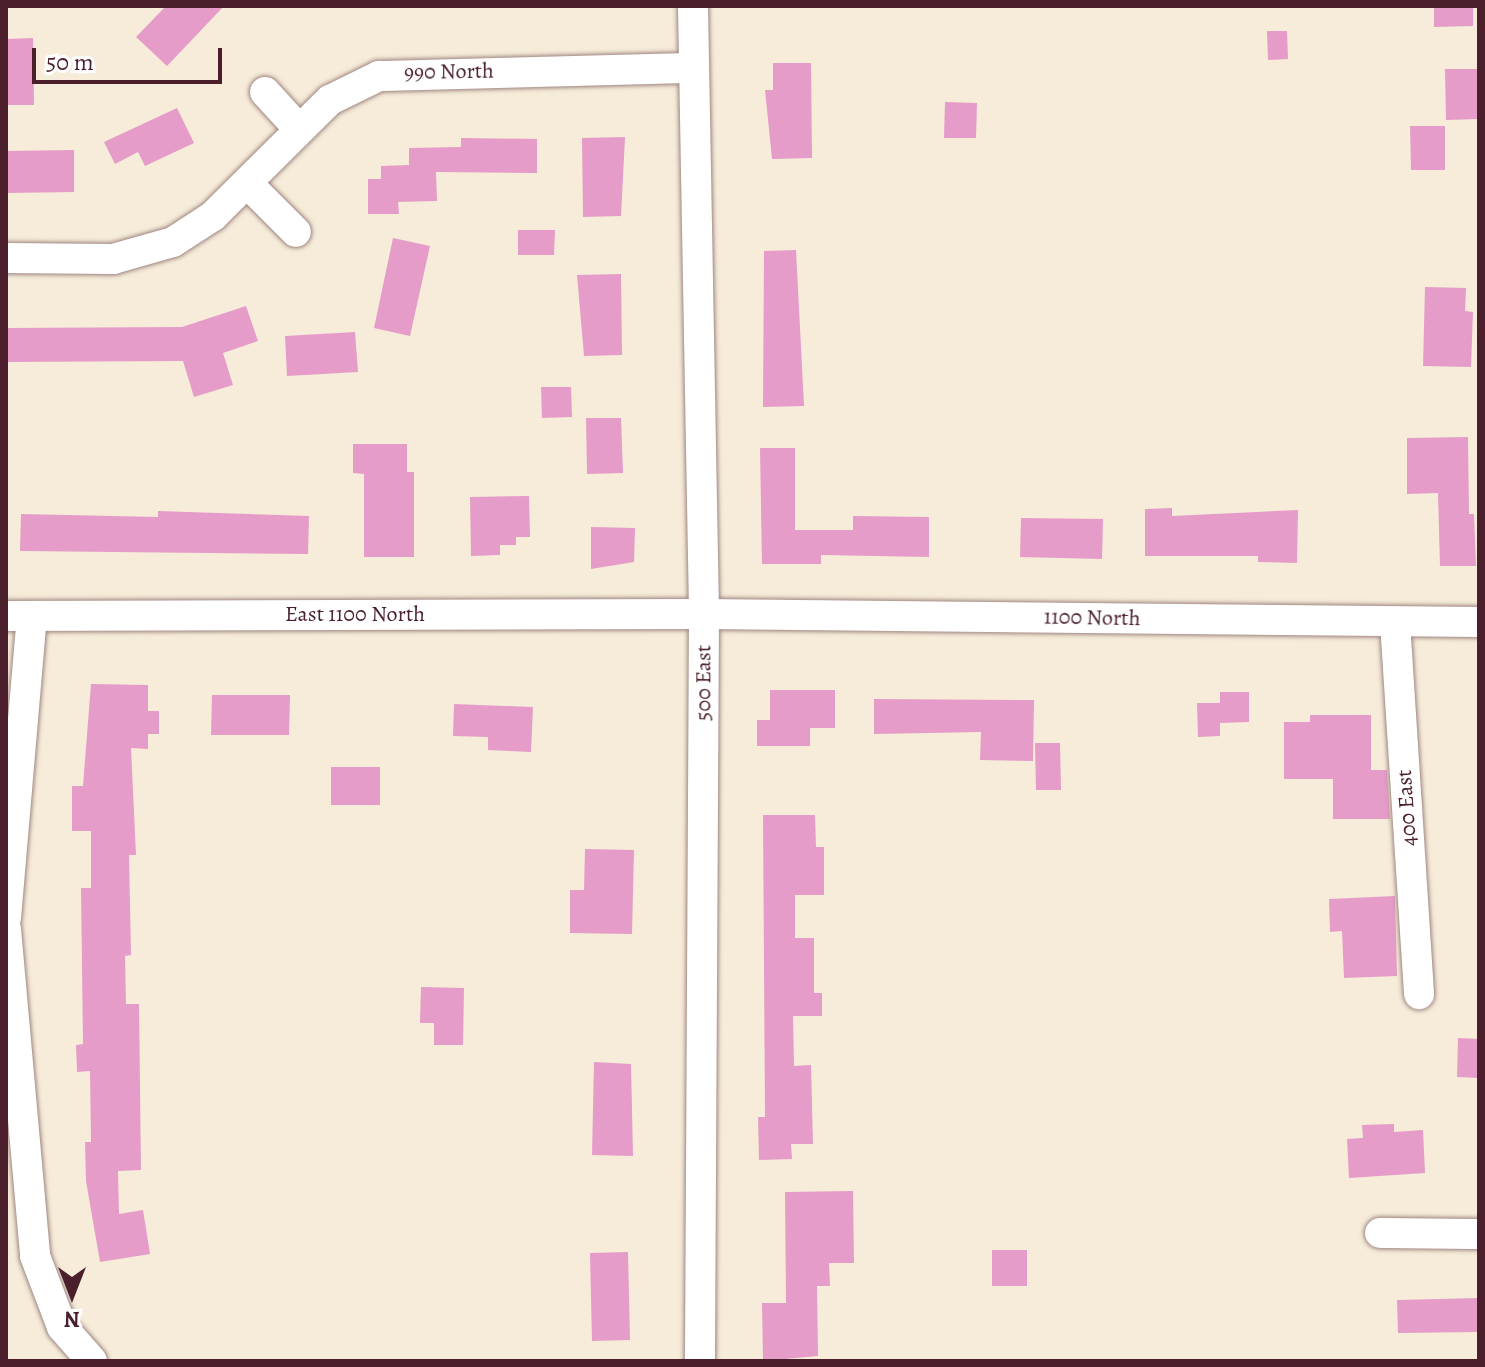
<!DOCTYPE html>
<style>
body{margin:0}
#map{position:relative;width:1485px;height:1367px;overflow:hidden;background:#f6ecd9;font-family:Alegreya,serif}
div>[style]{position:absolute}
.building>*{inset:0;background:#e59cc8}
.roads{filter:drop-shadow(0 0 2px #a08682) drop-shadow(0 0 2px #a08682)}
.minor>*{height:30px;margin:-15px;padding:0 15px;transform-origin:15px;border-radius:15px;background:#fff}
span{translate:-50% -50%;white-space:nowrap;text-align:center;line-height:1.15;-webkit-text-stroke:6px #fff;paint-order:stroke}
.street-label{font-size:22px;color:#4a1f2b}
.frame{position:absolute;inset:0;border:8px solid #4a1f2b;pointer-events:none}
.north{position:absolute;left:32px;top:1255px;width:80px;height:80px;-webkit-text-stroke:6px #fff;paint-order:stroke;rotate:180deg;font-size:22px;font-weight:700;line-height:32px;text-align:center;color:#4a1f2b}
.north::after{content:'';display:block;margin:auto;width:28px;height:36px;background:#4a1f2b;clip-path:polygon(50% 0,100% 100%,50% 72%,0 100%)}
.scale{position:absolute;left:32px;top:48px;width:190px;height:36px;box-sizing:border-box;border:4px solid #4a1f2b;border-top:0;padding-left:10px;font-size:24px;line-height:28px;white-space:nowrap;color:#4a1f2b;-webkit-text-stroke:6px #fff;paint-order:stroke}
</style>
<div id="map">
<div class="building">
<i style="clip-path:polygon(166px 6px,224px 6px,167px 66px,136px 37px)"></i>
<i style="clip-path:polygon(1434px 6px,1473px 6px,1473px 26px,1434px 27px)"></i>
<i style="clip-path:polygon(1267px 31px,1287px 31px,1288px 59px,1268px 60px)"></i>
<i style="clip-path:polygon(33px 38px,34px 105px,6px 105px,6px 39px)"></i>
<i style="clip-path:polygon(773px 63px,811px 63px,812px 158px,772px 159px,765px 90px,773px 90px)"></i>
<i style="clip-path:polygon(1445px 69px,1479px 69px,1479px 119px,1446px 120px)"></i>
<i style="clip-path:polygon(945px 102px,977px 103px,976px 138px,944px 138px)"></i>
<i style="clip-path:polygon(177px 108px,194px 143px,145px 166px,138px 152px,115px 164px,104px 142px)"></i>
<i style="clip-path:polygon(1410px 126px,1445px 126px,1445px 170px,1411px 170px)"></i>
<i style="clip-path:polygon(625px 137px,621px 216px,583px 217px,582px 138px)"></i>
<i style="clip-path:polygon(461px 138px,537px 139px,537px 173px,436px 172px,437px 201px,398px 202px,399px 214px,368px 214px,368px 179px,381px 179px,381px 166px,409px 165px,409px 148px,461px 147px)"></i>
<i style="clip-path:polygon(74px 150px,74px 192px,6px 193px,6px 151px)"></i>
<i style="clip-path:polygon(518px 230px,555px 230px,554px 255px,518px 255px)"></i>
<i style="clip-path:polygon(393px 238px,430px 246px,410px 336px,374px 328px)"></i>
<i style="clip-path:polygon(796px 250px,804px 406px,763px 407px,764px 251px)"></i>
<i style="clip-path:polygon(621px 274px,622px 355px,584px 356px,577px 275px)"></i>
<i style="clip-path:polygon(1425px 287px,1466px 288px,1465px 311px,1473px 312px,1471px 367px,1423px 366px)"></i>
<i style="clip-path:polygon(246px 306px,258px 341px,223px 353px,233px 385px,194px 397px,183px 361px,6px 362px,6px 328px,182px 327px)"></i>
<i style="clip-path:polygon(355px 332px,358px 372px,287px 376px,285px 336px)"></i>
<i style="clip-path:polygon(541px 387px,571px 387px,572px 417px,542px 418px)"></i>
<i style="clip-path:polygon(586px 418px,621px 418px,623px 473px,587px 474px)"></i>
<i style="clip-path:polygon(1468px 437px,1469px 514px,1474px 514px,1476px 566px,1440px 566px,1438px 493px,1407px 494px,1407px 438px)"></i>
<i style="clip-path:polygon(353px 444px,407px 444px,407px 472px,414px 472px,414px 557px,364px 557px,364px 474px,353px 473px)"></i>
<i style="clip-path:polygon(760px 448px,795px 448px,795px 530px,853px 530px,853px 516px,929px 517px,929px 557px,821px 555px,821px 564px,762px 564px)"></i>
<i style="clip-path:polygon(529px 496px,530px 537px,516px 537px,516px 545px,500px 545px,500px 555px,471px 556px,470px 497px)"></i>
<i style="clip-path:polygon(1172px 508px,1172px 516px,1298px 510px,1297px 563px,1258px 562px,1258px 556px,1145px 556px,1145px 509px)"></i>
<i style="clip-path:polygon(158px 511px,309px 516px,308px 554px,20px 551px,21px 514px,158px 517px)"></i>
<i style="clip-path:polygon(1021px 518px,1103px 519px,1102px 559px,1020px 557px)"></i>
<i style="clip-path:polygon(591px 527px,635px 528px,634px 562px,591px 569px)"></i>
<i style="clip-path:polygon(91px 684px,148px 685px,148px 711px,159px 711px,159px 734px,148px 734px,148px 749px,131px 748px,136px 855px,129px 855px,131px 955px,125px 956px,126px 1004px,139px 1004px,141px 1170px,118px 1171px,119px 1214px,143px 1210px,150px 1254px,100px 1262px,86px 1181px,85px 1142px,91px 1142px,90px 1071px,77px 1072px,76px 1045px,83px 1044px,81px 888px,91px 888px,91px 831px,72px 831px,72px 786px,83px 786px)"></i>
<i style="clip-path:polygon(770px 690px,835px 690px,835px 728px,810px 728px,810px 746px,757px 746px,757px 720px,770px 720px)"></i>
<i style="clip-path:polygon(1220px 692px,1249px 692px,1249px 722px,1220px 723px,1220px 736px,1198px 737px,1197px 703px,1220px 703px)"></i>
<i style="clip-path:polygon(212px 695px,290px 695px,289px 735px,211px 735px)"></i>
<i style="clip-path:polygon(874px 699px,1034px 700px,1033px 761px,980px 760px,981px 732px,874px 734px)"></i>
<i style="clip-path:polygon(454px 704px,533px 707px,531px 752px,488px 750px,488px 737px,453px 736px)"></i>
<i style="clip-path:polygon(1310px 715px,1371px 715px,1371px 770px,1387px 770px,1390px 819px,1333px 819px,1333px 779px,1284px 779px,1284px 722px,1310px 722px)"></i>
<i style="clip-path:polygon(1035px 743px,1060px 743px,1061px 790px,1036px 790px)"></i>
<i style="clip-path:polygon(331px 767px,380px 767px,380px 805px,331px 805px)"></i>
<i style="clip-path:polygon(763px 815px,815px 815px,816px 847px,824px 847px,824px 895px,795px 895px,795px 938px,814px 938px,814px 993px,822px 993px,822px 1016px,793px 1016px,794px 1066px,811px 1065px,813px 1144px,791px 1144px,792px 1159px,759px 1160px,758px 1117px,765px 1117px)"></i>
<i style="clip-path:polygon(585px 849px,634px 850px,632px 934px,570px 933px,570px 890px,584px 890px)"></i>
<i style="clip-path:polygon(1395px 896px,1397px 976px,1344px 978px,1342px 931px,1330px 932px,1329px 899px)"></i>
<i style="clip-path:polygon(421px 987px,464px 988px,463px 1045px,434px 1045px,434px 1023px,420px 1023px)"></i>
<i style="clip-path:polygon(1458px 1038px,1479px 1039px,1479px 1078px,1457px 1077px)"></i>
<i style="clip-path:polygon(594px 1062px,631px 1064px,633px 1156px,592px 1155px)"></i>
<i style="clip-path:polygon(1394px 1124px,1394px 1132px,1423px 1130px,1425px 1173px,1349px 1178px,1347px 1139px,1363px 1138px,1362px 1125px)"></i>
<i style="clip-path:polygon(853px 1191px,854px 1263px,829px 1263px,830px 1286px,817px 1286px,818px 1356px,763px 1361px,762px 1303px,786px 1303px,785px 1192px)"></i>
<i style="clip-path:polygon(992px 1250px,1027px 1250px,1027px 1286px,992px 1286px)"></i>
<i style="clip-path:polygon(628px 1252px,630px 1340px,592px 1341px,590px 1253px)"></i>
<i style="clip-path:polygon(1479px 1298px,1479px 1332px,1398px 1333px,1397px 1300px)"></i>
</div>
<div class="roads">
<div class="minor">
<i style="left:693px;top:6px;width:608px;rotate:88.96deg"></i>
<i style="left:704px;top:614px;width:747px;rotate:90.31deg"></i>
<i style="left:265px;top:92px;width:49px;rotate:47.5deg"></i>
<i style="left:247px;top:183px;width:69px;rotate:45deg"></i>
<i style="left:6px;top:258px;width:107px;rotate:0.5deg"></i>
<i style="left:113px;top:259px;width:62px;rotate:-15.8deg"></i>
<i style="left:173px;top:242px;width:48px;rotate:-33deg"></i>
<i style="left:213px;top:216px;width:165px;rotate:-44.8deg"></i>
<i style="left:330px;top:100px;width:55px;rotate:-26.1deg"></i>
<i style="left:379px;top:76px;width:313px;rotate:-1.5deg"></i>
<i style="left:6px;top:616px;width:698px;rotate:-0.16deg"></i>
<i style="left:704px;top:614px;width:775px;rotate:0.59deg"></i>
<i style="left:1395px;top:622px;width:373px;rotate:86.3deg"></i>
<i style="left:6px;top:918px;width:303px;rotate:-85.1deg"></i>
<i style="left:6px;top:929px;width:328px;rotate:84.9deg"></i>
<i style="left:35px;top:1256px;width:76px;rotate:69.2deg"></i>
<i style="left:62px;top:1327px;width:45px;rotate:48.6deg"></i>
<i style="left:1380px;top:1233px;width:99px;rotate:0.6deg"></i>
</div>
</div>
<div class="street-label">
<span style="left:449px;top:72px;rotate:-1deg">990 North</span>
<span style="left:355px;top:615px">East 1100 North</span>
<span style="left:1092px;top:618px;rotate:1deg">1100 North</span>
<span style="left:704px;top:683px;rotate:-90deg">500 East</span>
<span style="left:1407px;top:808px;rotate:-94deg">400 East</span>
</div>
<div class="frame"></div>
<div class="north">N</div>
<div class="scale">50 m</div>
</div>
